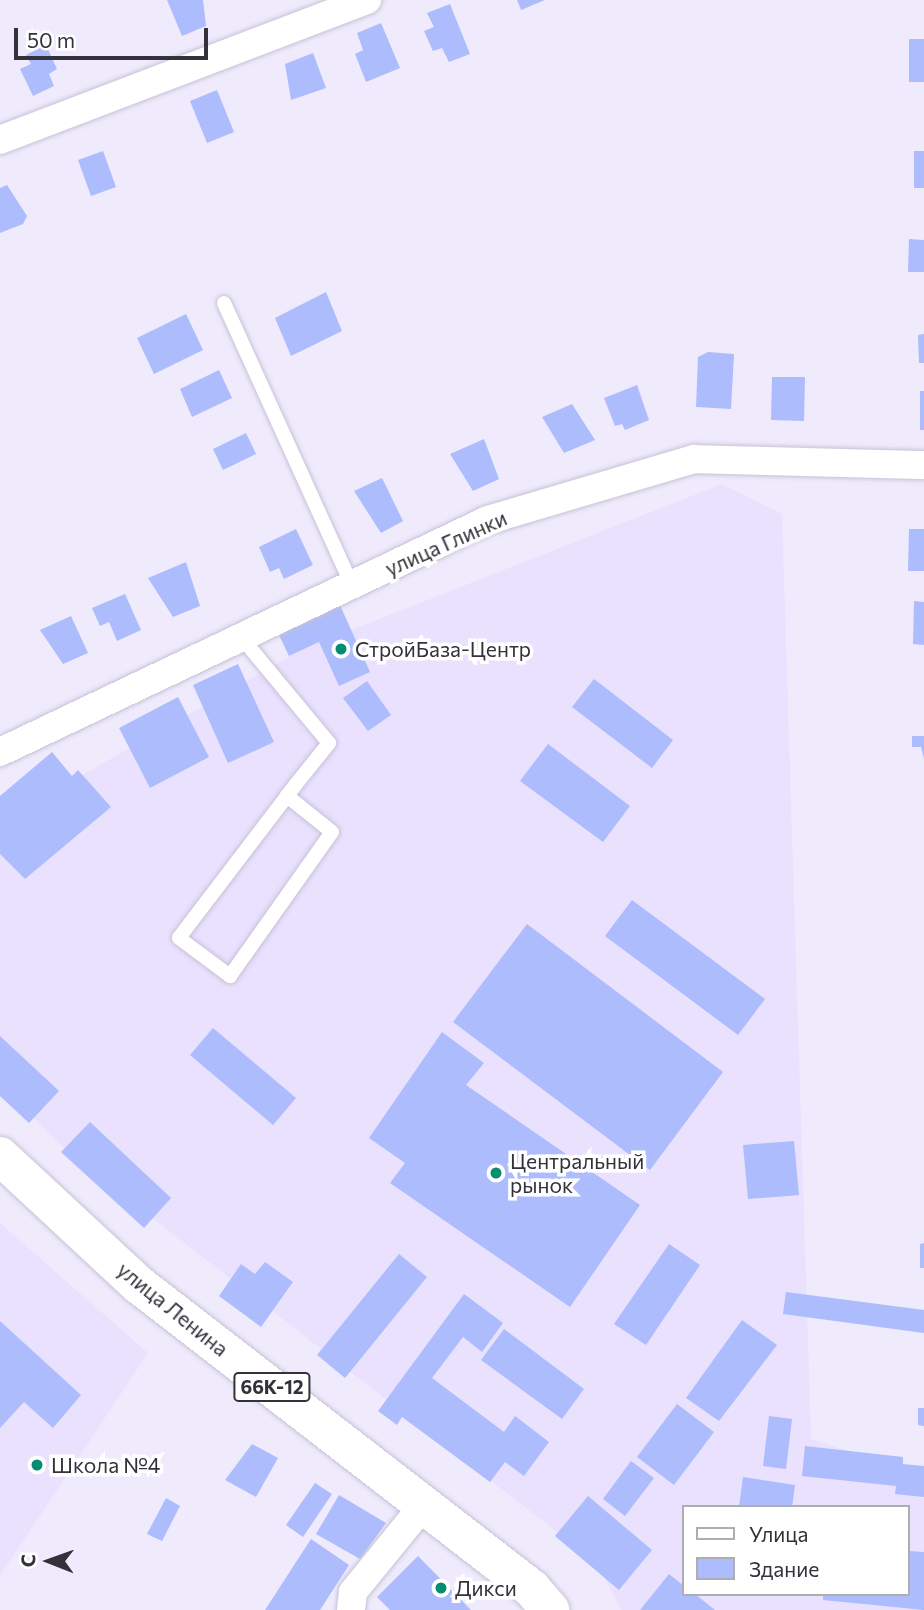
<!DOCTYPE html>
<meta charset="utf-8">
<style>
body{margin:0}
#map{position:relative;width:924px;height:1610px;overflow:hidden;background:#efebfc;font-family:Commissioner,sans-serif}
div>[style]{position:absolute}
.built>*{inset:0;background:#e9e1fe}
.building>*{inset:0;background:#acbcfc}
.roads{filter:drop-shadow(0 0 2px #c7c2d7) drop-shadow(0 0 2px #c7c2d7)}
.lane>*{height:14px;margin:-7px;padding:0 7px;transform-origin:7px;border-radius:7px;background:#fff}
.street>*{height:28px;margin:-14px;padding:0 14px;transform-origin:14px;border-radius:14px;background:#fff}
.primary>*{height:38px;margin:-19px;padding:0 19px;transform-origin:19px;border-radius:19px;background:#fff}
.dots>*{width:19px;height:19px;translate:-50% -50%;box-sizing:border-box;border:4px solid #fff;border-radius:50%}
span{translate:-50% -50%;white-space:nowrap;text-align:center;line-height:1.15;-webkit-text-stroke:7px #fff;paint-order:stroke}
.shield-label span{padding:2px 5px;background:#fff;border:2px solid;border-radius:5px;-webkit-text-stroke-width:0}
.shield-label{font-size:19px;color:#34313a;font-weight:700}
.street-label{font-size:21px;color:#34313a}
.poi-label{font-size:21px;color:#34313a}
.left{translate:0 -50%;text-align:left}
.legend{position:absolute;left:682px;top:1505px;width:228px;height:91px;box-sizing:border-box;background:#fff;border:2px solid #aeadb0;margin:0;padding:9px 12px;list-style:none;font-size:21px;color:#34313a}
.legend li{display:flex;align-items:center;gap:14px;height:35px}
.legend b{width:35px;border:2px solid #aeadb0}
.north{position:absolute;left:14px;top:1526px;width:70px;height:70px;-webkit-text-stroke:5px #fff;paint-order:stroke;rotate:271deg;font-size:19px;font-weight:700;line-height:28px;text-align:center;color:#34313a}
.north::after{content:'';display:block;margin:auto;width:24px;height:32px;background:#34313a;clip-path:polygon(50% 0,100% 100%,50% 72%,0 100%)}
.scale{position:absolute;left:14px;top:28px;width:194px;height:32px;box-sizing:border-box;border:4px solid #34313a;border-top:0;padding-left:9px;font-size:21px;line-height:24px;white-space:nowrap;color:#34313a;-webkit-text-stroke:5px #fff;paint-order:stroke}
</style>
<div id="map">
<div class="built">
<i style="clip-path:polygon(evenodd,722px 484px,782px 514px,811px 1439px,924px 1476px,924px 1610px,621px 1610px,597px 1563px,71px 1155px,0 1084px,0 822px,303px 649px,722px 484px,684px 1507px,908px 1507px,908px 1594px,684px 1594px,684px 1507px)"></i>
<i style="clip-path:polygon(0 1223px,148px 1353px,0 1576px)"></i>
</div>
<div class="building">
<i style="clip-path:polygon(167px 0,203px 0,206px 26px,182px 36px)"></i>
<i style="clip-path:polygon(517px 0,545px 0,521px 10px)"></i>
<i style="clip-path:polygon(450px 4px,470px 54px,449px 62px,442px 48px,433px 51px,424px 31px,434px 27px,427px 13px)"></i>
<i style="clip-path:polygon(381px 23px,400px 68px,366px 82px,355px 54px,363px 50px,357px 33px)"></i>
<i style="clip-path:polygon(909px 39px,924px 39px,924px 82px,909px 82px)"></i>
<i style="clip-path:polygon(46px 45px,57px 69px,49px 74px,54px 86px,33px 96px,20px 69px,31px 64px,26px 55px)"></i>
<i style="clip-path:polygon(313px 53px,326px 88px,291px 100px,285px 64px)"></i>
<i style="clip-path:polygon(217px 90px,234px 132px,207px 143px,190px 101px)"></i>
<i style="clip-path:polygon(103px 151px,116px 187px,91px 196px,78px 160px)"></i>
<i style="clip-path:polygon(914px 151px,924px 151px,924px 188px,914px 188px)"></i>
<i style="clip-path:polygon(7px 185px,27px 216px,23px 224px,0 233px,0 188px)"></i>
<i style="clip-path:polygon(909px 239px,924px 240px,924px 272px,908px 272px)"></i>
<i style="clip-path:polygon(326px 292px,342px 331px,291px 356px,275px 318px)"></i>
<i style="clip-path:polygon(186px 314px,203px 350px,154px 374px,137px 338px)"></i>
<i style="clip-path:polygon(924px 334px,924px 363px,919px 363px,918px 335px)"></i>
<i style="clip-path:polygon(708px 352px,734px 354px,731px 409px,696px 407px,698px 357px)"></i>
<i style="clip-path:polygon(219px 370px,232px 398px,192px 417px,180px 389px)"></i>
<i style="clip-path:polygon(772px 377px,805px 377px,804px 421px,771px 420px)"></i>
<i style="clip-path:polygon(637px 385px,649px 420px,625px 430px,622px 424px,615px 426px,604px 398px)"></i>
<i style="clip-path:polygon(920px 391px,924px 391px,924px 430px,920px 430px)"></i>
<i style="clip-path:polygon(572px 404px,595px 440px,564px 453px,542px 417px)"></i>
<i style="clip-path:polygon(246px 433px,256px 454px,223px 470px,213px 449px)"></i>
<i style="clip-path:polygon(484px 439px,499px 479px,473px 491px,450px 454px)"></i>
<i style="clip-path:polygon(382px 478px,403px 521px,381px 533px,354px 491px)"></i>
<i style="clip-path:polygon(296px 529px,313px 565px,284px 579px,279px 568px,270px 572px,259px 547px)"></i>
<i style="clip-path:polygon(909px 529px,924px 529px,924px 571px,908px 571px)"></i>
<i style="clip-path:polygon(186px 562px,200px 606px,173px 617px,148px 578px)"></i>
<i style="clip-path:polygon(125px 594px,141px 630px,117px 641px,109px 622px,100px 626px,92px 608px)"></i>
<i style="clip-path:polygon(914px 601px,924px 602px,924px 645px,913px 644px)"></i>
<i style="clip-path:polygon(340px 605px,370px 672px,339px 686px,319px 642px,289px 656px,278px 633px)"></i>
<i style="clip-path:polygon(71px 616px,88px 653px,63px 664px,40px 630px)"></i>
<i style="clip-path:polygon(238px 664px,274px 742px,228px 763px,193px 685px)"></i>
<i style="clip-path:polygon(594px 679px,673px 740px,652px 768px,572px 707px)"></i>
<i style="clip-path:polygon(367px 681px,391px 715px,368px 731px,343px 698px)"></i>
<i style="clip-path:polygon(178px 697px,209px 757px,150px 788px,119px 728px)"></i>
<i style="clip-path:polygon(912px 736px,924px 736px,924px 759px,921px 747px,912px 747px)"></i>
<i style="clip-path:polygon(548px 744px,630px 806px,603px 842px,520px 781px)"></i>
<i style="clip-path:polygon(52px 752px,72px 776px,78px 770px,111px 807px,25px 879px,0 854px,0 796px)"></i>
<i style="clip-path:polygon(632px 900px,765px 999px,738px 1035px,605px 936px)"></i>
<i style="clip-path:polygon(527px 924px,723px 1072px,650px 1170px,453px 1022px)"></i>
<i style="clip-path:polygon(213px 1028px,296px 1098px,273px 1125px,190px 1055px)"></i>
<i style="clip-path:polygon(442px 1032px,484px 1063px,466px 1085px,640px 1205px,570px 1307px,390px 1183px,405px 1163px,369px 1138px)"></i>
<i style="clip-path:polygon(0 1036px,59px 1091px,29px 1123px,0 1096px)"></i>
<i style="clip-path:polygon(90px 1122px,171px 1198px,144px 1228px,61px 1152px)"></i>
<i style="clip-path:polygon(794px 1141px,799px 1195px,748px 1199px,743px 1145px)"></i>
<i style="clip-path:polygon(924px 1243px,924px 1268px,920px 1268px,920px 1244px)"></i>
<i style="clip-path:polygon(669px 1244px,700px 1265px,646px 1345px,614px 1324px)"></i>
<i style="clip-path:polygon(399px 1254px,427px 1277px,345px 1378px,317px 1355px)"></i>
<i style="clip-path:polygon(265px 1262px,293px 1282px,261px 1327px,219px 1296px,241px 1264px,255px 1274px)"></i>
<i style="clip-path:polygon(786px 1292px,924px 1310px,924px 1333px,783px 1314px)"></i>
<i style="clip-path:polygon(464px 1294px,503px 1323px,482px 1352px,463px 1337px,432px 1378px,504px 1432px,515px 1416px,549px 1442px,524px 1476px,505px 1462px,490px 1482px,402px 1417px,397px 1425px,378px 1411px)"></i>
<i style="clip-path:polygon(742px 1320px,777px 1345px,719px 1421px,686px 1398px)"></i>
<i style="clip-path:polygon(0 1321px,81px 1395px,53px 1428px,24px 1402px,0 1428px)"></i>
<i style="clip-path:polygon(504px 1329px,584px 1389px,562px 1419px,481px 1360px)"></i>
<i style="clip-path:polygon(677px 1404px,714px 1432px,674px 1485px,637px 1457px)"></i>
<i style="clip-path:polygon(918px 1408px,924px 1408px,924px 1426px,918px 1425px)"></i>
<i style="clip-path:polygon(769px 1416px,792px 1419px,786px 1469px,763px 1466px)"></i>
<i style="clip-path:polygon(252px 1444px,278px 1458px,256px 1497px,225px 1480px)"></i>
<i style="clip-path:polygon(805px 1446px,903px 1457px,903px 1464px,924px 1466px,924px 1497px,895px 1494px,896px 1486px,802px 1476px)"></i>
<i style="clip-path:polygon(631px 1461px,654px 1478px,625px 1516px,603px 1499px)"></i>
<i style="clip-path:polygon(743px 1477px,795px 1485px,792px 1507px,739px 1507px)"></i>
<i style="clip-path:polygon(315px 1483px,332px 1494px,303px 1537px,286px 1525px)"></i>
<i style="clip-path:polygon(339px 1495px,386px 1523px,360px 1559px,316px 1534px)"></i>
<i style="clip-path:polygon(588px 1496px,652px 1550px,619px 1590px,555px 1536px)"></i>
<i style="clip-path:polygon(166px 1498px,180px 1506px,162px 1541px,147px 1534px)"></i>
<i style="clip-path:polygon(311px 1539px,349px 1565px,320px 1610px,265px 1610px)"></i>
<i style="clip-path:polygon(908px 1551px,924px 1552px,924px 1610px,823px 1600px,823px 1594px,908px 1594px)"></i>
<i style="clip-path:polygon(418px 1556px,471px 1610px,390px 1610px,377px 1597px)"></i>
<i style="clip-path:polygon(669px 1574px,684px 1586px,684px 1594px,695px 1594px,715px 1610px,640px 1610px)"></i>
</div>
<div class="roads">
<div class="lane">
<i style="left:224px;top:303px;width:310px;rotate:65.6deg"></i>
<i style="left:241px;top:637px;width:138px;rotate:50.3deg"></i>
<i style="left:329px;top:743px;width:53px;rotate:128.8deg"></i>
<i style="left:296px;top:784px;width:15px;rotate:127deg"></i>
<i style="left:287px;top:796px;width:178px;rotate:127.3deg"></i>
<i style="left:179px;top:938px;width:64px;rotate:36.7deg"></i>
<i style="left:230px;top:976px;width:176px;rotate:-54.7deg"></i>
<i style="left:332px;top:832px;width:58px;rotate:-141.3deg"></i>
</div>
<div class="street">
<i style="left:0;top:140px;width:393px;rotate:-20.9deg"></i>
<i style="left:0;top:752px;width:540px;rotate:-25.43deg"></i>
<i style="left:488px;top:520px;width:215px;rotate:-16.5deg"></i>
<i style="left:694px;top:459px;width:230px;rotate:1.5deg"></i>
<i style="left:351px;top:1610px;width:18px;rotate:-84deg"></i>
<i style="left:353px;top:1592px;width:111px;rotate:-50.9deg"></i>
</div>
<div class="primary">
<i style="left:0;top:1156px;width:190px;rotate:42.9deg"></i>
<i style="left:139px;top:1285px;width:497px;rotate:37.7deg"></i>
<i style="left:532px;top:1589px;width:28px;rotate:49deg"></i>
</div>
</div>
<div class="dots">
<i style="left:341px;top:649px;background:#058d74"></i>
<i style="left:496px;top:1173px;background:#058d74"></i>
<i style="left:37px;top:1465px;background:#058d74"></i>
<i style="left:441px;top:1588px;background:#058d74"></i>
</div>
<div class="shield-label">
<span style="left:272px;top:1387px">66К-12</span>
</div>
<div class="street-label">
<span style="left:446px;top:543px;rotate:-24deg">улица Глинки</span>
<span style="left:173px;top:1309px;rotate:39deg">улица Ленина</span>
</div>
<div class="poi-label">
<span class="left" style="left:355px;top:649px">СтройБаза-Центр</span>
<span class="left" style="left:510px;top:1173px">Центральный<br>рынок</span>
<span class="left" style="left:51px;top:1465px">Школа №4</span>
<span class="left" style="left:455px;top:1588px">Дикси</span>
</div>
<ul class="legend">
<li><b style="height:9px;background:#fff"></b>Улица</li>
<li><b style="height:19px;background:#acbcfc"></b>Здание</li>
</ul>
<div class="north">С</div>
<div class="scale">50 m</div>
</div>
